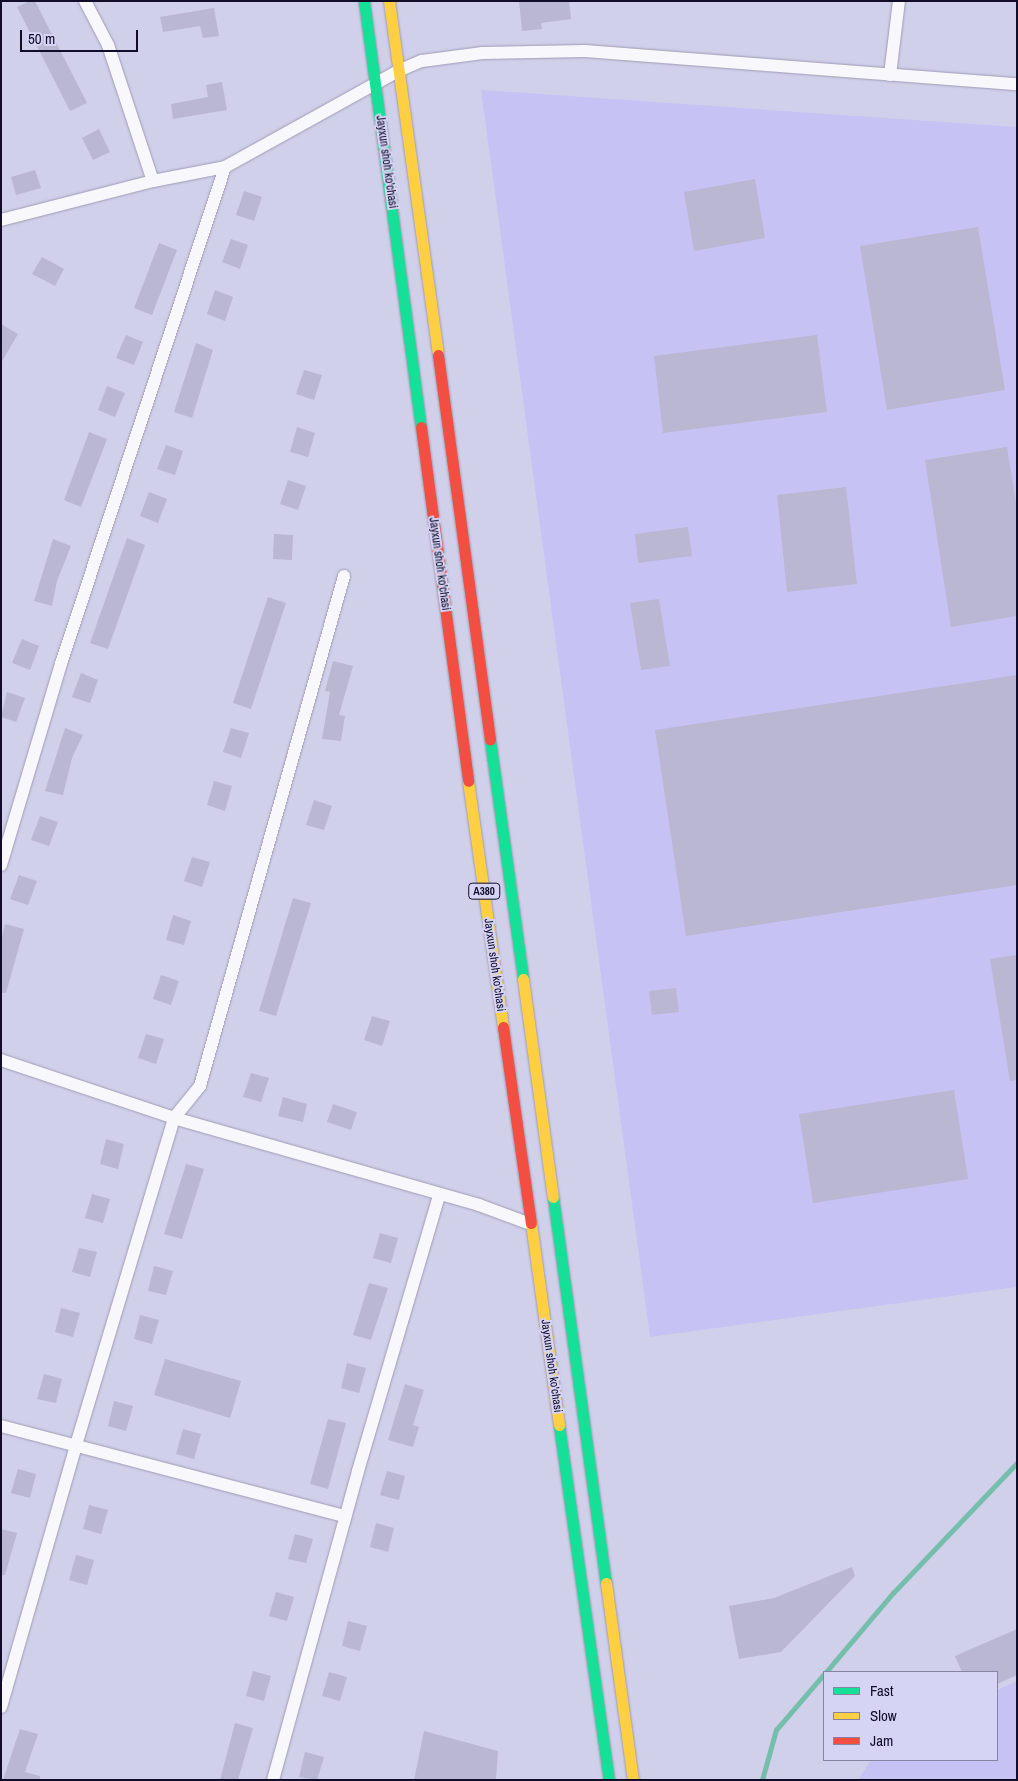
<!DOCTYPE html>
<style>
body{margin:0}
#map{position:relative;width:1018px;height:1781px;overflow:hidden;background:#d1d0ea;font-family:"Archivo Narrow",sans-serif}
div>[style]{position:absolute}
.built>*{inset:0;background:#c6c3f4}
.stream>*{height:4.5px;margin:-2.25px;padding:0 2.25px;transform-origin:2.25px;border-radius:2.25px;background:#75beac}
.building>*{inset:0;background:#b9b7d2}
.roads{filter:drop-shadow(0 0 1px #9d9bb4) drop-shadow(0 0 1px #9d9bb4)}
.street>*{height:12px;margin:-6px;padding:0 6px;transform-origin:6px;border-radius:6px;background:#f8f8fc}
.fast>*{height:11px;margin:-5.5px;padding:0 5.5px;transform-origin:5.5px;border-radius:5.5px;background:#16e098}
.slow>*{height:11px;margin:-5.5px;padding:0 5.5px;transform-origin:5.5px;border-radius:5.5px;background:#ffcf43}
.jam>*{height:11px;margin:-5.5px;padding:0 5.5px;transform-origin:5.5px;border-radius:5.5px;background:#f24e42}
span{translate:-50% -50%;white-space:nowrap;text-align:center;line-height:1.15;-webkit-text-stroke:4px #d5d4f4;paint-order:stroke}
.shield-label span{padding:1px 4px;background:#d5d4f4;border:1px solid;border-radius:4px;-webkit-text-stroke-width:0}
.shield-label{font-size:11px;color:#110d29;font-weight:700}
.street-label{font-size:12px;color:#110d29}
.frame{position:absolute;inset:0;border:2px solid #110d29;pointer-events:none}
.legend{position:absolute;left:823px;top:1671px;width:175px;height:90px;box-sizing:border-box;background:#d5d4f4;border:1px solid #8784a3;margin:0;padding:6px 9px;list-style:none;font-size:15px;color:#110d29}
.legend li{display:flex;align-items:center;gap:10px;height:25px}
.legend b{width:25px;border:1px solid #8784a3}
.scale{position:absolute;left:20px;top:30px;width:118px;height:22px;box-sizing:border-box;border:2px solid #110d29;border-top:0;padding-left:6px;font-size:15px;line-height:18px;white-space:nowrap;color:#110d29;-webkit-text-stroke:4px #d5d4f4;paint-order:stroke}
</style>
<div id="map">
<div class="built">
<i style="clip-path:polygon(481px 90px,1017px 127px,1017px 1287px,650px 1337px)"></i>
<i style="clip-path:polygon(1017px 1681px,1017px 1780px,858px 1780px,871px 1760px,997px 1760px,997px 1690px)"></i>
</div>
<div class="stream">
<i style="left:826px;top:1672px;width:104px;rotate:-49.7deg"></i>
<i style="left:893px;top:1593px;width:180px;rotate:-46.4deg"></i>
<i style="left:762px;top:1780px;width:52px;rotate:-74.4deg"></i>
<i style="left:776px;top:1730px;width:74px;rotate:-49.4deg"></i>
</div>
<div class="building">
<i style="clip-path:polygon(30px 1px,35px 1px,87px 103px,70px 111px,17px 7px)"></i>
<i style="clip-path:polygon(519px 1px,569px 1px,571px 19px,541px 23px,542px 29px,522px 31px)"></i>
<i style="clip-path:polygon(214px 8px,219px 36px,203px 38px,200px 26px,163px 32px,160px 17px)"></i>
<i style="clip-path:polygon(222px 82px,227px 110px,173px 119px,171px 104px,208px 97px,206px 85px)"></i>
<i style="clip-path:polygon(99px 129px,110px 152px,93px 160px,82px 138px)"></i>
<i style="clip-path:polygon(35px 170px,41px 188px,16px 195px,11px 177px)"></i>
<i style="clip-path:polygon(755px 179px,765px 238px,694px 251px,684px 192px)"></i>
<i style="clip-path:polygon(244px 191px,262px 197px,254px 221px,236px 215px)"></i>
<i style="clip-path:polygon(978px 227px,1005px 390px,887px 410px,860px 246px)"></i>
<i style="clip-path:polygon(231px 239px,248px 245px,240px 269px,222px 262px)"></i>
<i style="clip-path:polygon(159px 243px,177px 250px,152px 315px,134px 308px)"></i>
<i style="clip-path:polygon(42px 257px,64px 269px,55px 286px,32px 274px)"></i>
<i style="clip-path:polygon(215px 290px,233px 297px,225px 321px,207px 314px)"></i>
<i style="clip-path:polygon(1px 324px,18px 334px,1px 363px)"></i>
<i style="clip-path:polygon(126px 335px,143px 342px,134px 365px,116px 358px)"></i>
<i style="clip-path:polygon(817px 335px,827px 412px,663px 433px,654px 356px)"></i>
<i style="clip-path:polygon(196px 343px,213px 350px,192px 418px,174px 412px)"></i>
<i style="clip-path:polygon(304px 370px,322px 375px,314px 400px,296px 394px)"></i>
<i style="clip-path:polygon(107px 386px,125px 393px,115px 417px,98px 410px)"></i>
<i style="clip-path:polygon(297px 427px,315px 433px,308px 457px,290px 452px)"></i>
<i style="clip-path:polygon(89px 432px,107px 439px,81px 507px,64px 500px)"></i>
<i style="clip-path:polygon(166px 445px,183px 451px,175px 475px,157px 469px)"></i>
<i style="clip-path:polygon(1007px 447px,1017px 509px,1017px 616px,951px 627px,925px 460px)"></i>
<i style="clip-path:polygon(288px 480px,306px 486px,298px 510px,280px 504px)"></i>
<i style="clip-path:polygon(846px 487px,857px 584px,787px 592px,777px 495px)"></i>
<i style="clip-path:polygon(149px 492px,167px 499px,158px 523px,140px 516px)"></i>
<i style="clip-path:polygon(688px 527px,692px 556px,638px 563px,635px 534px)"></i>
<i style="clip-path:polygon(274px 534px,293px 535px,292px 560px,273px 559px)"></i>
<i style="clip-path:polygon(127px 538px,145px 545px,108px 649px,90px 643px)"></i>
<i style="clip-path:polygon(53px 539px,71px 546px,57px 581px,52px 606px,34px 601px)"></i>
<i style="clip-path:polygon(268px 597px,286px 603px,251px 709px,233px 703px)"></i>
<i style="clip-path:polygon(659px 599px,670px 666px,641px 670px,630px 603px)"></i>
<i style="clip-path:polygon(22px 639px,39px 646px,30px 670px,12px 663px)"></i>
<i style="clip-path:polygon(333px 661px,353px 666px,339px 715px,345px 716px,341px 741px,322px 739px,330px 692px,325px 691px)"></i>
<i style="clip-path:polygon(81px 673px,98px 680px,90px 703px,72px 697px)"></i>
<i style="clip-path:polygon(1017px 675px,1017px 885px,686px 936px,655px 730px)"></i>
<i style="clip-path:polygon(7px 692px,25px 698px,16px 722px,1px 717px)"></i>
<i style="clip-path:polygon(65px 728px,83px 735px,72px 758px,63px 795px,45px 791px)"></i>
<i style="clip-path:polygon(231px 728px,249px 733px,241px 758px,223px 752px)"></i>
<i style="clip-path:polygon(214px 781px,232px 786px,225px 811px,207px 805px)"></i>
<i style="clip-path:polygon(314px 800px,332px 806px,324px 830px,306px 825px)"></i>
<i style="clip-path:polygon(40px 816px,58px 822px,49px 846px,31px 840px)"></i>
<i style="clip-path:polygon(192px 857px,210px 862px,202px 887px,184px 881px)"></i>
<i style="clip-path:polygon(19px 875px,37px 881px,28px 905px,10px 899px)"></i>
<i style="clip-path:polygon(293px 898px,311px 903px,276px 1016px,259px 1011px)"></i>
<i style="clip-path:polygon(173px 915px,191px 921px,184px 945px,166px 940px)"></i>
<i style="clip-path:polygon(5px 924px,24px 929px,6px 993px,1px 993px,1px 941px)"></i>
<i style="clip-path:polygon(1017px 955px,1017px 1080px,1010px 1081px,990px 959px)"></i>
<i style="clip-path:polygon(161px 975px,179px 981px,171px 1005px,153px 999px)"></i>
<i style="clip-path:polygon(676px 988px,679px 1012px,652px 1015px,649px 991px)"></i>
<i style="clip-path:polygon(372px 1016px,390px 1021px,382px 1046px,364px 1040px)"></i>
<i style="clip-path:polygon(146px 1034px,164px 1039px,156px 1064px,138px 1058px)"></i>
<i style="clip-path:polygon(251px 1073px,269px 1078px,261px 1102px,243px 1097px)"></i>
<i style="clip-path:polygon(954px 1090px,968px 1179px,813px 1203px,799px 1114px)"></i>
<i style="clip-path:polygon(283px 1097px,307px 1104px,303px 1122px,278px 1116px)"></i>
<i style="clip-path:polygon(333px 1104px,357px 1112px,351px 1130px,327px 1122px)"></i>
<i style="clip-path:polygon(106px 1139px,124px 1144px,118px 1169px,100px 1164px)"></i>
<i style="clip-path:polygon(186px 1164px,204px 1169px,182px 1239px,164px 1234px)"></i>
<i style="clip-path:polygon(92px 1194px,110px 1199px,103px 1223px,85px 1218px)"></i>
<i style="clip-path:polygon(380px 1233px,398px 1238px,391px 1263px,373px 1258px)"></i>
<i style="clip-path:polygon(79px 1248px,97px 1252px,90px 1277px,72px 1272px)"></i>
<i style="clip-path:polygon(154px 1266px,173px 1271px,166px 1295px,148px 1291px)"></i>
<i style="clip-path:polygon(369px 1283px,388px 1288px,371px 1340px,353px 1335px)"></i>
<i style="clip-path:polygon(61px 1308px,80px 1313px,73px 1337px,55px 1332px)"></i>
<i style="clip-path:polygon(140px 1315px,159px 1320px,152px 1344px,134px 1339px)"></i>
<i style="clip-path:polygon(165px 1359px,241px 1381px,230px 1418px,154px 1395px)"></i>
<i style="clip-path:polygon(347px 1363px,366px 1368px,359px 1393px,341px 1388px)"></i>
<i style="clip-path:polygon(44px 1374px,62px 1379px,56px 1403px,37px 1399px)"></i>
<i style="clip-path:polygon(405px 1384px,424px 1390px,413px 1425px,419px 1427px,413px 1447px,388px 1440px)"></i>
<i style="clip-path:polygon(114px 1401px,133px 1406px,126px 1431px,108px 1426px)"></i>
<i style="clip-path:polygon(328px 1419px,346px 1423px,328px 1489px,310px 1484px)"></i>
<i style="clip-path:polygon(183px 1429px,201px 1434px,194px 1459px,176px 1454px)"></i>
<i style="clip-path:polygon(18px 1469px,36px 1474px,30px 1498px,11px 1493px)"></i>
<i style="clip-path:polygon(387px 1471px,405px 1476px,399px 1500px,380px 1495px)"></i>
<i style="clip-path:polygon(89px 1505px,108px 1510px,101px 1534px,83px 1529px)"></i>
<i style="clip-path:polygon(376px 1523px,394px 1528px,388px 1552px,370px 1547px)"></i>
<i style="clip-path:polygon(1px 1529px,17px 1533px,5px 1575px,1px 1575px)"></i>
<i style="clip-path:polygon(295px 1534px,313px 1539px,306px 1563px,288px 1559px)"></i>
<i style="clip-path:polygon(76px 1555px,94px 1560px,87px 1585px,69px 1580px)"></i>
<i style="clip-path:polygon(852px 1567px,855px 1576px,781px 1652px,739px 1659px,729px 1606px,774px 1598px)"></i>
<i style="clip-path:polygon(276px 1592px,294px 1597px,287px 1621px,269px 1616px)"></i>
<i style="clip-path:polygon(348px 1621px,367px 1626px,360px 1651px,342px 1646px)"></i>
<i style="clip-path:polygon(1017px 1629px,1017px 1675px,997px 1684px,997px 1672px,962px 1672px,955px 1656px)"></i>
<i style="clip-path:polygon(253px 1671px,271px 1676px,264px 1701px,246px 1696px)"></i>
<i style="clip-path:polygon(329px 1672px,347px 1677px,340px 1701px,322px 1696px)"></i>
<i style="clip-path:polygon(235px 1723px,253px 1728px,238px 1780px,220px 1780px)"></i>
<i style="clip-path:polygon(20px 1729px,38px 1734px,25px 1772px,40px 1776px,40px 1780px,3px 1780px)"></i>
<i style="clip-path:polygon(424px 1731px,498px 1751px,496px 1780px,414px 1780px)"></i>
<i style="clip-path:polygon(305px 1752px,324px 1757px,317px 1780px,299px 1777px)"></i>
</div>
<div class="roads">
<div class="street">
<i style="left:85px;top:1px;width:50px;rotate:62.4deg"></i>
<i style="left:108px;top:45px;width:143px;rotate:71.7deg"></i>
<i style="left:890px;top:75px;width:75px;rotate:-83.1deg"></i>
<i style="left:1px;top:220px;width:157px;rotate:-14.4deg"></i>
<i style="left:153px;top:181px;width:73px;rotate:-11deg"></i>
<i style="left:225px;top:167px;width:198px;rotate:-29deg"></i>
<i style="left:398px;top:71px;width:26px;rotate:-23deg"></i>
<i style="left:422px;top:61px;width:61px;rotate:-7.6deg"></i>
<i style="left:482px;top:53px;width:103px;rotate:-1.1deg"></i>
<i style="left:585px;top:51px;width:433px;rotate:4.4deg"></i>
<i style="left:1px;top:865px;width:210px;rotate:-73.4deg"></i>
<i style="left:61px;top:664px;width:523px;rotate:-71.74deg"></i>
<i style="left:1px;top:1060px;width:182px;rotate:18.5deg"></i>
<i style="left:174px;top:1118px;width:317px;rotate:15.9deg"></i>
<i style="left:479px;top:1205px;width:54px;rotate:20.4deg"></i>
<i style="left:1px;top:1426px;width:356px;rotate:14.7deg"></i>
<i style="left:1px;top:1707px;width:273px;rotate:-74deg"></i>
<i style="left:76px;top:1445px;width:341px;rotate:-73.3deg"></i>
<i style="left:174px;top:1118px;width:41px;rotate:-50.9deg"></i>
<i style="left:200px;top:1086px;width:530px;rotate:-74.23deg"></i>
<i style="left:273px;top:1780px;width:320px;rotate:-74.6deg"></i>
<i style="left:358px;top:1471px;width:288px;rotate:-73.6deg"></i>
</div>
<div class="fast">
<i style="left:364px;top:1px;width:430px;rotate:82.4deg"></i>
<i style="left:490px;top:740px;width:241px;rotate:82.1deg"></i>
<i style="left:553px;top:1197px;width:390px;rotate:82.2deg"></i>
<i style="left:559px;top:1425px;width:359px;rotate:82deg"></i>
</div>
<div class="slow">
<i style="left:389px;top:1px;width:357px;rotate:82.1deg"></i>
<i style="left:468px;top:781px;width:248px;rotate:81.9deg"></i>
<i style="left:523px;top:979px;width:220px;rotate:82.2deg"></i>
<i style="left:531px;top:1223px;width:204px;rotate:82.1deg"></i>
<i style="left:606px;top:1583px;width:199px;rotate:82.2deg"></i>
</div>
<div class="jam">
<i style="left:438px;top:355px;width:388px;rotate:82.3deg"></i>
<i style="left:421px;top:427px;width:357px;rotate:82.4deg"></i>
<i style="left:503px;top:1027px;width:198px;rotate:81.9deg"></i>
</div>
</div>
<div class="shield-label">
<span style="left:484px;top:891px">A380</span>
</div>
<div class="street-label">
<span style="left:386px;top:162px;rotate:82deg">Jayxun shoh ko'chasi</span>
<span style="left:439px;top:564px;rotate:82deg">Jayxun shoh ko'chasi</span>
<span style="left:494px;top:965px;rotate:82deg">Jayxun shoh ko'chasi</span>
<span style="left:551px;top:1366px;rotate:82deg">Jayxun shoh ko'chasi</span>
</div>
<div class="frame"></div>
<ul class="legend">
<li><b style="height:6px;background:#16e098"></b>Fast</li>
<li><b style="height:6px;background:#ffcf43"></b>Slow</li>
<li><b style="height:6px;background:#f24e42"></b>Jam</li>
</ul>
<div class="scale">50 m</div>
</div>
